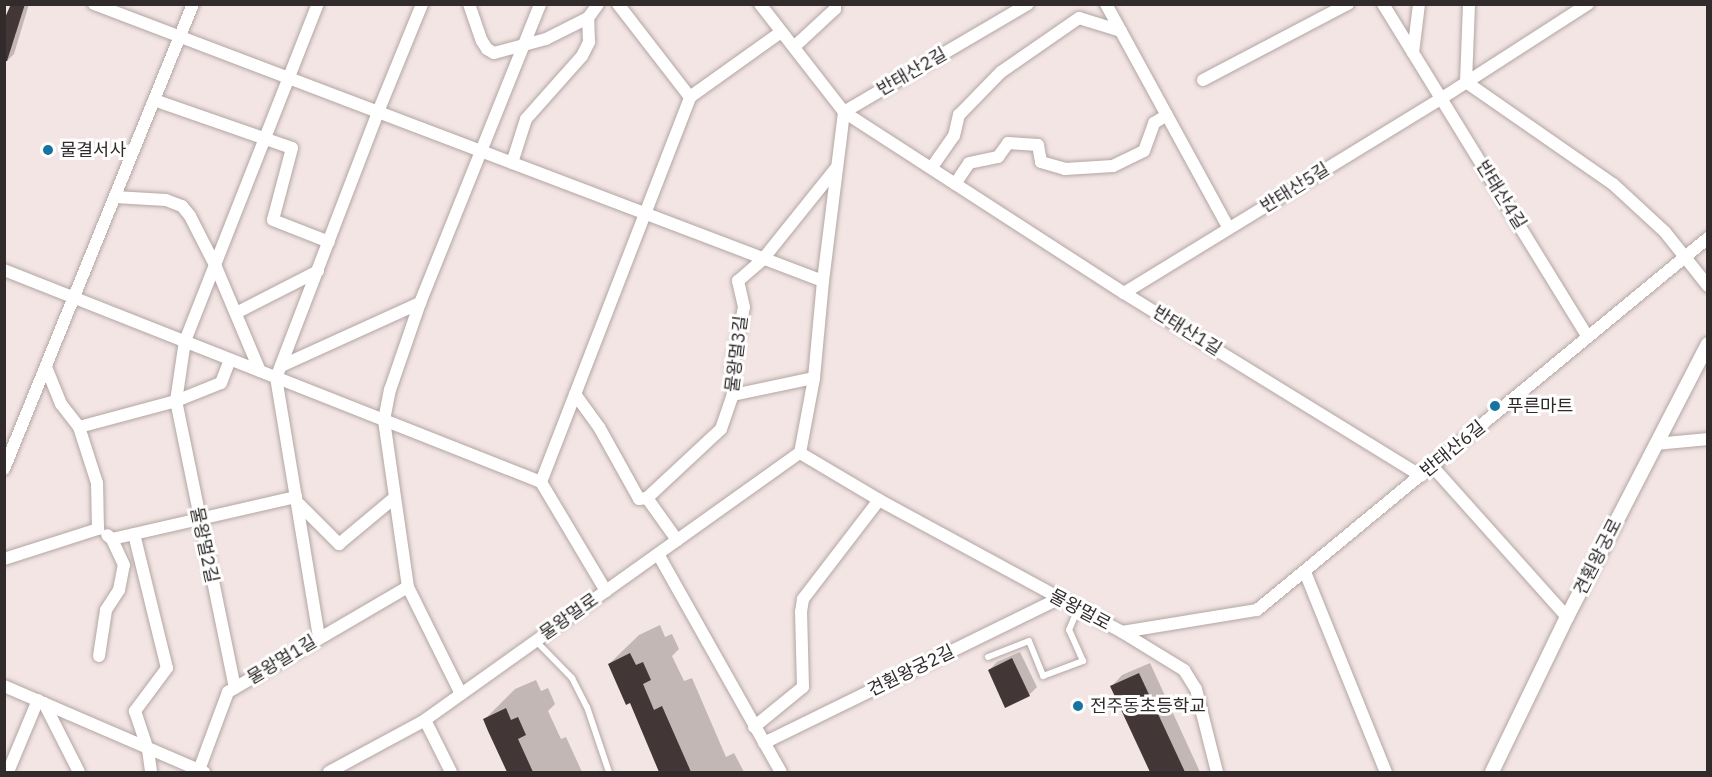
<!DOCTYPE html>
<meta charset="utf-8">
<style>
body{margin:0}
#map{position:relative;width:1712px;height:777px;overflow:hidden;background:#f3e5e3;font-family:"IBM Plex Sans","Noto Sans KR",sans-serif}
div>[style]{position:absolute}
.shadow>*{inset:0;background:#0003}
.building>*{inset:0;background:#423736}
.roads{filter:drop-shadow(0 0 2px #b2a6a4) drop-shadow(0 0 2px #b2a6a4)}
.service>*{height:6px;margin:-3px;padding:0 3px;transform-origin:3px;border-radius:3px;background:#fff}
.minor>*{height:12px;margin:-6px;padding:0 6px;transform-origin:6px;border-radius:6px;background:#fff}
.tertiary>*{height:14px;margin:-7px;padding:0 7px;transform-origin:7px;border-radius:7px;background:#fff}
.dots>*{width:16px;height:16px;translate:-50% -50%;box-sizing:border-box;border:3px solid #fff;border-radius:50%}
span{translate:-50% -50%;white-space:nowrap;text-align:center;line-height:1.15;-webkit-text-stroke:6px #fff;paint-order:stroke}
.street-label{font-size:18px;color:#312b2b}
.poi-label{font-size:18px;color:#312b2b}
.left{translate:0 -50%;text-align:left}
.frame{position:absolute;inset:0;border:6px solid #312b2b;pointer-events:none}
</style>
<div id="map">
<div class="shadow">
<i style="clip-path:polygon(13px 4px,29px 4px,14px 54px,6px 62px,4px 24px)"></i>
<i style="clip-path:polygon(660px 625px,665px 637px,672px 634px,679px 649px,672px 656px,684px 681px,692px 678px,726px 757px,734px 753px,744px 772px,661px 772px,630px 701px,609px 664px,639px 635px)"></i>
<i style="clip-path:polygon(1020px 652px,1037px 687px,1029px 695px,989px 670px,997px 662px)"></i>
<i style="clip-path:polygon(1150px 663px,1200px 772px,1152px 772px,1112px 686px,1122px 675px)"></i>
<i style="clip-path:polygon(536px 680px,541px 691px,548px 688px,555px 704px,548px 711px,561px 739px,566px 737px,582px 772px,508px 772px,485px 719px,515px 689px)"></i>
</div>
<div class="building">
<i style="clip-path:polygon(11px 4px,25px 4px,7px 61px,4px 61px,4px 20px)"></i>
<i style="clip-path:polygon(630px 653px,636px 665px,643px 662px,651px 680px,643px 684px,654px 710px,662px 706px,691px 772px,659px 772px,630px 703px,626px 705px,608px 664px)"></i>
<i style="clip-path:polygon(1012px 658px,1030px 696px,1005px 708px,988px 670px)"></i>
<i style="clip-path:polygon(1139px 673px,1185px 772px,1150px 772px,1110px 686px)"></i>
<i style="clip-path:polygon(506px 708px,511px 720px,518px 717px,526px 735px,518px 739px,533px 772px,507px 772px,488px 731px,483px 719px)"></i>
</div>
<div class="roads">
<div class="service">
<i style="left:536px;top:641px;width:52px;rotate:45.8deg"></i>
<i style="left:572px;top:678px;width:33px;rotate:63deg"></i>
<i style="left:587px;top:707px;width:69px;rotate:71.3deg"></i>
<i style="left:988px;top:657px;width:44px;rotate:-21.3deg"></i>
<i style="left:1029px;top:641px;width:38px;rotate:68deg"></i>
<i style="left:1043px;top:676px;width:43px;rotate:-20.6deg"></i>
<i style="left:1083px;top:661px;width:34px;rotate:-114deg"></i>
<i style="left:1069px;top:630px;width:23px;rotate:-67deg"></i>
</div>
<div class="minor">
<i style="left:94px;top:4px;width:780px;rotate:20.81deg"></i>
<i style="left:469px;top:4px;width:39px;rotate:71deg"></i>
<i style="left:482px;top:41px;width:9px;rotate:58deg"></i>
<i style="left:487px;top:49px;width:8px;rotate:30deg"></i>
<i style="left:494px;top:53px;width:54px;rotate:-15.1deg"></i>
<i style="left:546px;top:39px;width:47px;rotate:-26.6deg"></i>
<i style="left:618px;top:4px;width:118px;rotate:52.3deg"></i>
<i style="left:760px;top:4px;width:137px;rotate:52.1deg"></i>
<i style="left:844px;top:112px;width:333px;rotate:32.9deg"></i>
<i style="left:1124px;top:293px;width:349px;rotate:31.6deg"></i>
<i style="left:1106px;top:4px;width:256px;rotate:61.3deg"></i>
<i style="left:1383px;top:4px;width:391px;rotate:58.4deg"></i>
<i style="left:1469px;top:4px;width:78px;rotate:92.2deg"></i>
<i style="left:1466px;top:82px;width:179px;rotate:34.8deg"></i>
<i style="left:1613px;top:184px;width:71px;rotate:42.7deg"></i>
<i style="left:1665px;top:232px;width:69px;rotate:51.5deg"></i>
<i style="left:794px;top:47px;width:56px;rotate:-42.8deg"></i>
<i style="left:835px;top:9px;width:5px;rotate:-90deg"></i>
<i style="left:1413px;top:53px;width:49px;rotate:-83deg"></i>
<i style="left:1203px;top:80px;width:164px;rotate:-27.7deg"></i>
<i style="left:690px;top:97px;width:112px;rotate:-35.5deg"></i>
<i style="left:154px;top:100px;width:146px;rotate:19.2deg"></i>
<i style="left:292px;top:148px;width:74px;rotate:104.8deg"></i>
<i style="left:273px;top:220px;width:60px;rotate:21.4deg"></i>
<i style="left:512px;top:163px;width:46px;rotate:-72.3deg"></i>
<i style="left:526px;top:119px;width:84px;rotate:-48.4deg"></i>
<i style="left:582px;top:56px;width:16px;rotate:-63deg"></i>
<i style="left:589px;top:42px;width:24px;rotate:-92deg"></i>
<i style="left:588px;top:18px;width:17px;rotate:-54deg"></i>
<i style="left:932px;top:167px;width:38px;rotate:-55deg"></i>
<i style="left:954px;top:136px;width:22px;rotate:-77deg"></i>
<i style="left:959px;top:115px;width:60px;rotate:-45.7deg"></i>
<i style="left:1001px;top:72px;width:95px;rotate:-34.7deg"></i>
<i style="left:1079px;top:18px;width:44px;rotate:17.2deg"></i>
<i style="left:955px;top:184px;width:25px;rotate:-56deg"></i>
<i style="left:969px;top:163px;width:30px;rotate:-12deg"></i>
<i style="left:998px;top:157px;width:17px;rotate:-54deg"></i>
<i style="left:1008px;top:143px;width:30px;rotate:4deg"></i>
<i style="left:1038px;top:145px;width:17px;rotate:80deg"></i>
<i style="left:1041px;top:162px;width:25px;rotate:16deg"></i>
<i style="left:1065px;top:169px;width:48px;rotate:-3.6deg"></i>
<i style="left:1113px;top:166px;width:34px;rotate:-26deg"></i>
<i style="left:1144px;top:151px;width:30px;rotate:-70deg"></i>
<i style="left:1154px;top:123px;width:15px;rotate:-32deg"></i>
<i style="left:115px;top:197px;width:51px;rotate:3.4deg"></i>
<i style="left:166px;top:200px;width:17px;rotate:21deg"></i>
<i style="left:182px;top:206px;width:13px;rotate:51deg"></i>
<i style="left:190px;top:216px;width:57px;rotate:63deg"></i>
<i style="left:216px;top:267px;width:113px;rotate:67.1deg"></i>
<i style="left:4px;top:270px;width:577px;rotate:21.54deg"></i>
<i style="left:541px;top:482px;width:127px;rotate:59.2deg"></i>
<i style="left:1124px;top:293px;width:373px;rotate:-31.5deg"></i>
<i style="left:1442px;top:98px;width:174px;rotate:-32.8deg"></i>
<i style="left:236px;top:313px;width:92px;rotate:-27.1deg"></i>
<i style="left:281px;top:366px;width:153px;rotate:-24.4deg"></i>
<i style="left:575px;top:394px;width:41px;rotate:54deg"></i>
<i style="left:599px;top:427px;width:82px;rotate:60.9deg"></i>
<i style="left:639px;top:499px;width:8px;rotate:-7deg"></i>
<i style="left:647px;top:498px;width:52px;rotate:54.5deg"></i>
<i style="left:733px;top:395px;width:83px;rotate:-11.9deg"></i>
<i style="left:79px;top:427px;width:100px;rotate:-15deg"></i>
<i style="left:176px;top:401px;width:48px;rotate:-21.8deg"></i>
<i style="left:221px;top:383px;width:25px;rotate:-69deg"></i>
<i style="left:1656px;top:444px;width:52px;rotate:-5.5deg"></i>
<i style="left:800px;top:453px;width:76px;rotate:-79.4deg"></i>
<i style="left:814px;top:378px;width:97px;rotate:-84.7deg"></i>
<i style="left:823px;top:281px;width:170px;rotate:-82.9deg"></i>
<i style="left:844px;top:112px;width:213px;rotate:-30.4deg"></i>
<i style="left:1432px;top:466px;width:203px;rotate:48.2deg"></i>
<i style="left:4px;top:469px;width:502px;rotate:-67.88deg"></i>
<i style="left:541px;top:482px;width:413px;rotate:-68.8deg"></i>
<i style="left:647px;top:498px;width:101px;rotate:-43deg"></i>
<i style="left:721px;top:429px;width:36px;rotate:-71deg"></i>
<i style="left:733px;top:395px;width:28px;rotate:-92deg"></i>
<i style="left:732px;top:367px;width:61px;rotate:-78.7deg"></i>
<i style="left:744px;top:307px;width:27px;rotate:-103deg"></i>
<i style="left:738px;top:281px;width:33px;rotate:-41deg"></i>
<i style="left:763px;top:259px;width:118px;rotate:-51.2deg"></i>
<i style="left:299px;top:504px;width:57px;rotate:45deg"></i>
<i style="left:339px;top:544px;width:70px;rotate:-39.8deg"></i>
<i style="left:134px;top:534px;width:138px;rotate:76.2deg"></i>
<i style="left:167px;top:668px;width:54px;rotate:126.7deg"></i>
<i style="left:135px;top:711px;width:41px;rotate:71.6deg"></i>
<i style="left:148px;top:750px;width:22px;rotate:82deg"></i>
<i style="left:112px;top:539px;width:189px;rotate:-12.9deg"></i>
<i style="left:658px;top:554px;width:250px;rotate:60.6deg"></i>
<i style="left:4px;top:559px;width:99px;rotate:-17.7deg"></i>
<i style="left:98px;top:529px;width:46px;rotate:-91.2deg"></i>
<i style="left:97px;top:483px;width:59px;rotate:-107.8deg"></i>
<i style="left:79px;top:427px;width:29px;rotate:-128deg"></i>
<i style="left:61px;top:404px;width:40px;rotate:-112deg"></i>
<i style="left:1305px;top:572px;width:216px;rotate:68deg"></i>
<i style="left:1122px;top:632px;width:137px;rotate:-9.3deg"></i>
<i style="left:1257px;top:610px;width:585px;rotate:-39.52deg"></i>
<i style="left:319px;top:637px;width:263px;rotate:-99.4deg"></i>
<i style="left:276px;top:378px;width:285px;rotate:-69deg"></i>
<i style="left:378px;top:112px;width:117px;rotate:-67.8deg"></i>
<i style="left:99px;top:656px;width:47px;rotate:-81.3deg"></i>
<i style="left:106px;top:610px;width:24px;rotate:-57deg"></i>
<i style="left:119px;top:590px;width:25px;rotate:-79deg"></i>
<i style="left:124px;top:565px;width:29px;rotate:-115deg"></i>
<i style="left:112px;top:539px;width:6px;rotate:-141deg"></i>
<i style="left:4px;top:686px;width:218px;rotate:23.3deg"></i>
<i style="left:235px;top:688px;width:293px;rotate:-101.6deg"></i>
<i style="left:176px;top:401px;width:61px;rotate:-81.5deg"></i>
<i style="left:185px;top:341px;width:362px;rotate:-68.5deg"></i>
<i style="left:461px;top:694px;width:119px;rotate:-116.4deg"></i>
<i style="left:408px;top:587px;width:169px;rotate:-98.2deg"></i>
<i style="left:384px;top:420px;width:31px;rotate:-79deg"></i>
<i style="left:390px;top:390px;width:92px;rotate:-71deg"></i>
<i style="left:420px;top:303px;width:322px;rotate:-68.1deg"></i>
<i style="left:44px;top:703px;width:77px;rotate:63.1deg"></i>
<i style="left:425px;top:720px;width:58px;rotate:63.4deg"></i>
<i style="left:754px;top:727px;width:63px;rotate:-39.2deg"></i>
<i style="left:803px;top:687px;width:75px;rotate:-91.5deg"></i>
<i style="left:801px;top:612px;width:13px;rotate:-81deg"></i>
<i style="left:803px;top:599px;width:125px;rotate:-52.5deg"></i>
<i style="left:764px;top:743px;width:327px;rotate:-26.1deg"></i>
<i style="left:199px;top:770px;width:83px;rotate:-69.6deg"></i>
<i style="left:228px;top:692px;width:208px;rotate:-30.3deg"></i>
<i style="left:8px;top:772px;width:78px;rotate:-67.4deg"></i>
<i style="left:329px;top:772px;width:109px;rotate:-28.4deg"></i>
<i style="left:425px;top:720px;width:460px;rotate:-35.5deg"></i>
<i style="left:800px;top:453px;width:92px;rotate:30.7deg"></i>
<i style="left:879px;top:500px;width:277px;rotate:28.5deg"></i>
<i style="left:1122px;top:632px;width:73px;rotate:31.5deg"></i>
<i style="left:1184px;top:670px;width:22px;rotate:58deg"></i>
<i style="left:1196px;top:689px;width:86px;rotate:75.8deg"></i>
</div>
<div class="tertiary">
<i style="left:1492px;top:772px;width:172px;rotate:-64.2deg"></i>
<i style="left:1567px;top:617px;width:307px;rotate:-62.7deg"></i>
</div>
</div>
<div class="dots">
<i style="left:48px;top:150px;background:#1774a2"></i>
<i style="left:1495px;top:406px;background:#1774a2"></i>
<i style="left:1078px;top:706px;background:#1774a2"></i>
</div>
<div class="street-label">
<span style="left:912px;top:72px;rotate:-30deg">반태산2길</span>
<span style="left:1295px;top:188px;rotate:-32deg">반태산5길</span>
<span style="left:1501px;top:195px;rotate:58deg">반태산4길</span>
<span style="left:1187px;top:331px;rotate:32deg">반태산1길</span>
<span style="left:737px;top:354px;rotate:-83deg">물왕멀3길</span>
<span style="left:1453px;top:449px;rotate:-39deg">반태산6길</span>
<span style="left:204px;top:545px;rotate:78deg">물왕멀2길</span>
<span style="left:1598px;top:557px;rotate:-63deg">견훤왕궁로</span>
<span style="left:1080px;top:610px;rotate:28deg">물왕멀로</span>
<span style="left:569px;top:617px;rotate:-35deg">물왕멀로</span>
<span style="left:282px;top:660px;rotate:-31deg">물왕멀1길</span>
<span style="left:911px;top:671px;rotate:-26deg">견훤왕궁2길</span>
</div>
<div class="poi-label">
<span class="left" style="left:60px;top:150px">물결서사</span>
<span class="left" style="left:1507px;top:406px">푸른마트</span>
<span class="left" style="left:1090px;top:706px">전주동초등학교</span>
</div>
<div class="frame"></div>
</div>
